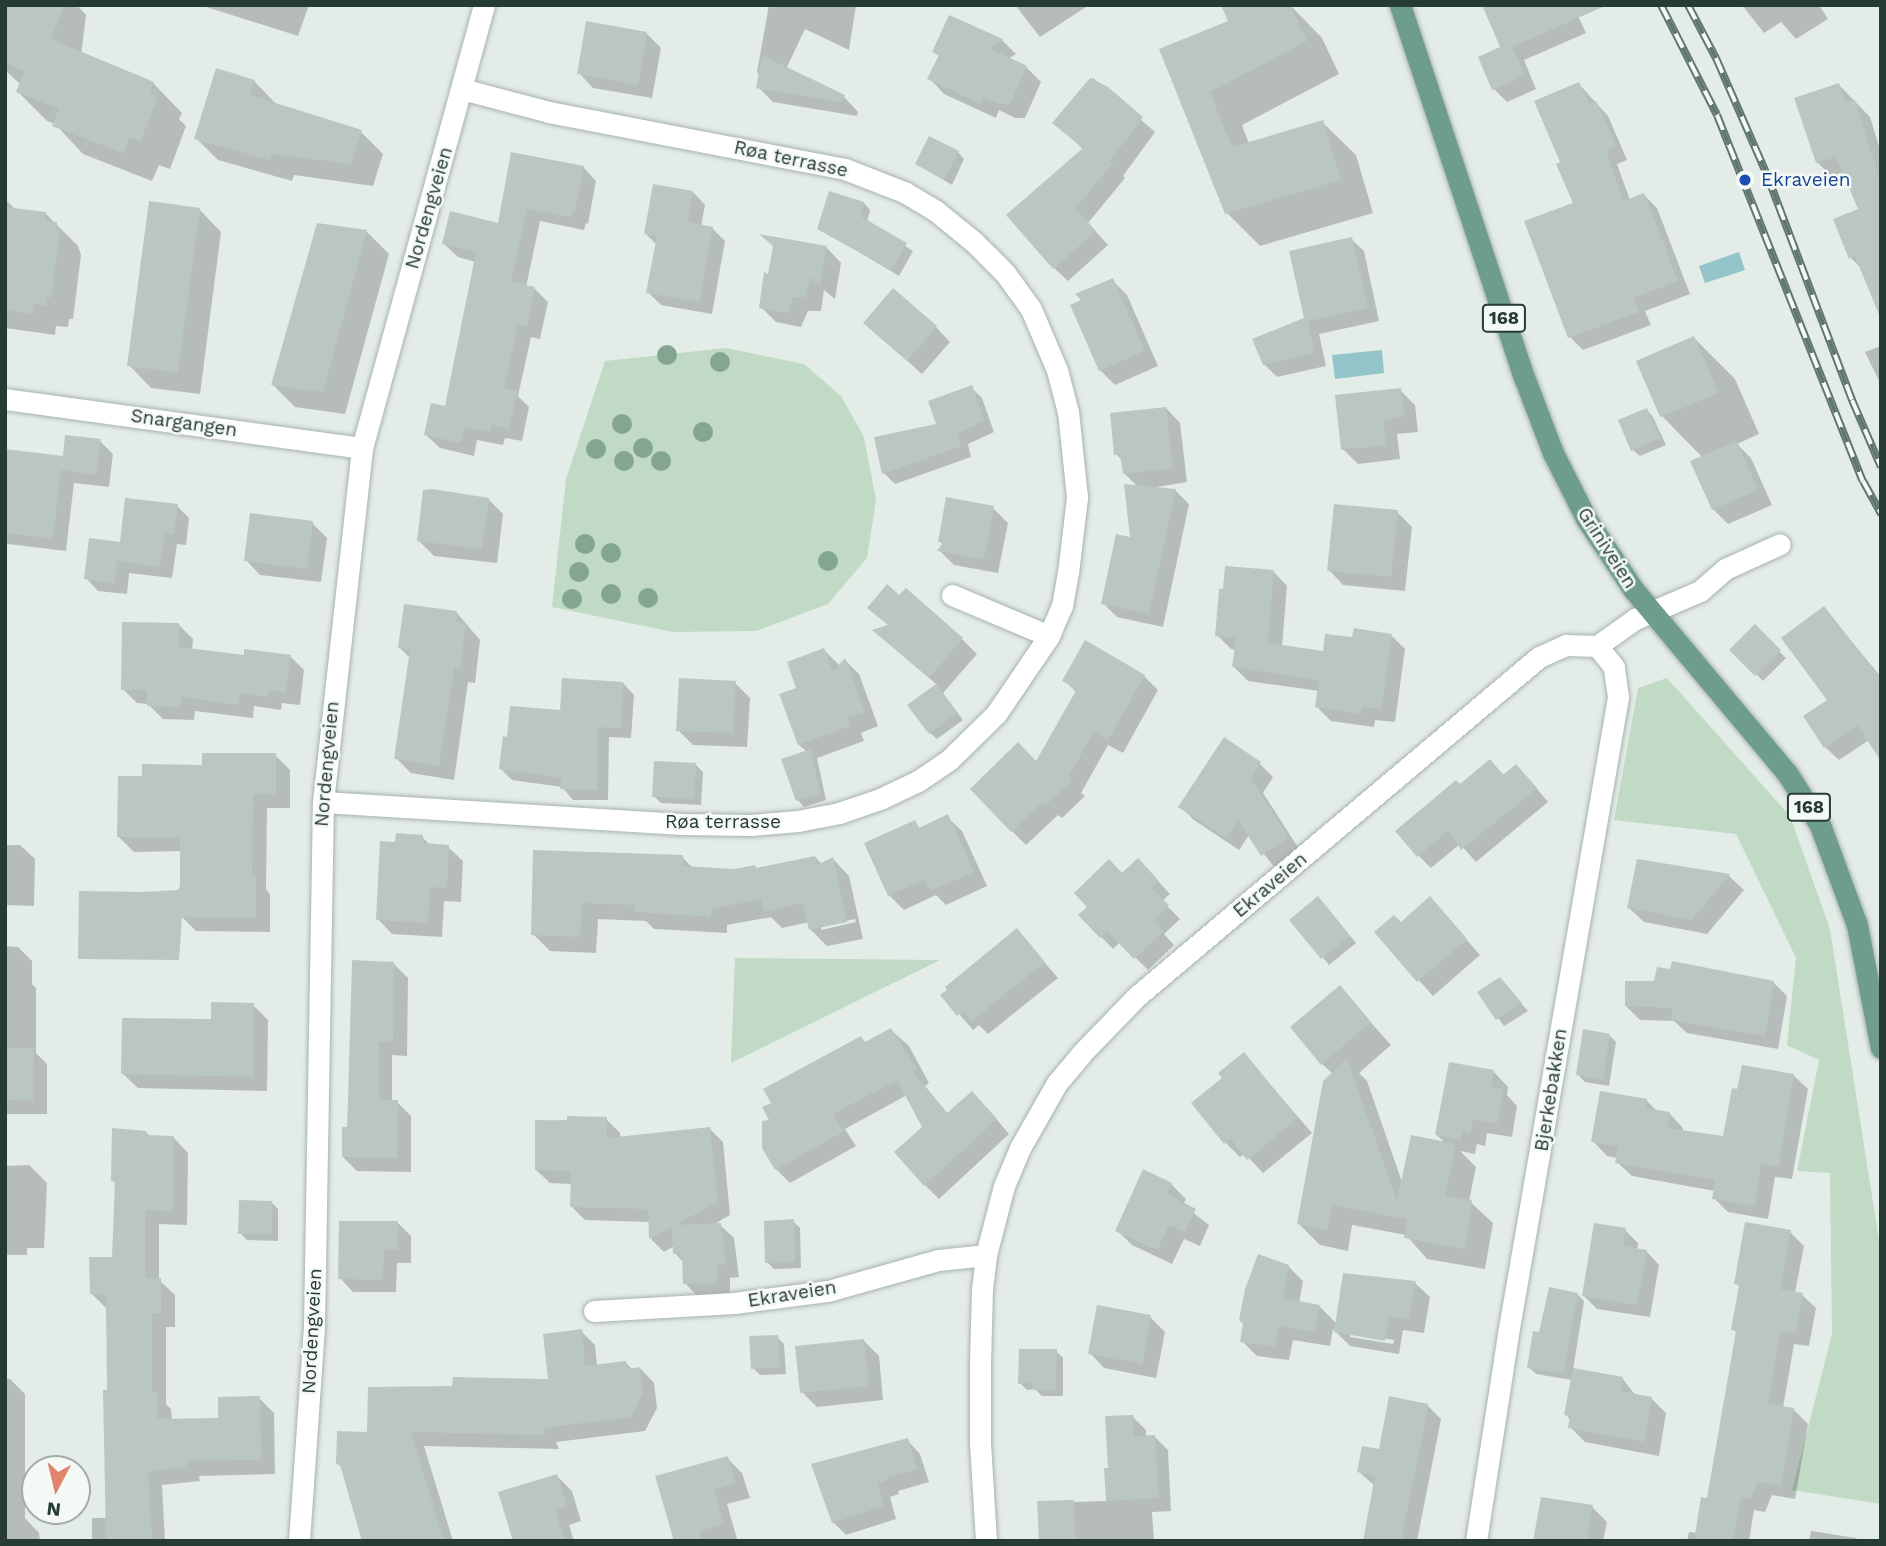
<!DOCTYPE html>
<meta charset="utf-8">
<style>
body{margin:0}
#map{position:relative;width:1886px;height:1546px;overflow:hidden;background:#e4ece8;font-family:"Work Sans",sans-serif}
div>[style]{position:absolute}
.green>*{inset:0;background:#c0dac6}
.water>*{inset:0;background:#93c4ca}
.shadow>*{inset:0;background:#0003}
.building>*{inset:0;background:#bac6c1}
.roads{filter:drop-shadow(0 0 2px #a7b3ae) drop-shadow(0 0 2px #a7b3ae)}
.minor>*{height:21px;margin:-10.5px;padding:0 10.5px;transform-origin:10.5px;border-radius:10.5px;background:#fff}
.major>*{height:21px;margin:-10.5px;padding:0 10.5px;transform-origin:10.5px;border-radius:10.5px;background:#6e9c8e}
.rail>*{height:8px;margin-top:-4px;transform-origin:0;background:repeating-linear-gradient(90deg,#f4f9f6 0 16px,#60766f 0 32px);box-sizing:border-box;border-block:2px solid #60766f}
.trees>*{width:20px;height:20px;margin:-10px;border-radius:50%;background:#84a690}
.dots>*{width:19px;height:19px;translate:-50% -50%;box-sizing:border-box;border:4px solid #f4f9f6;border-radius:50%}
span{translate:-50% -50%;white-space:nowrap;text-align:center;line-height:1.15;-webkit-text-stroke:5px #f4f9f6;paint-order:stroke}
.shield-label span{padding:2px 5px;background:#f4f9f6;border:2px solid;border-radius:5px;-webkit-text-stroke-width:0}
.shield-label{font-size:18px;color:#263b34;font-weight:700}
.street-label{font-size:19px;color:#263b34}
.transit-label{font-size:19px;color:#164399}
.left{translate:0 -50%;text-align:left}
.frame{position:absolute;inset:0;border:7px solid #263b34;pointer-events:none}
.north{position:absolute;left:21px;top:1455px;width:70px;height:70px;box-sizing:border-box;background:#f4f9f6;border:2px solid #a2ada8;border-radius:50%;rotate:187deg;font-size:19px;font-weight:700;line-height:28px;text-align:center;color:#263b34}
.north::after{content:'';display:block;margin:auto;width:24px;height:32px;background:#e1846d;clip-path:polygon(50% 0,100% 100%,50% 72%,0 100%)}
</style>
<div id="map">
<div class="green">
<i style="clip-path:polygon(726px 348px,804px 364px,841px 396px,864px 437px,876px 500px,867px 558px,828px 604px,756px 631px,673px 632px,552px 607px,566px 479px,605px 361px)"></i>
<i style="clip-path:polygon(1667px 678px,1790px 816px,1830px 929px,1881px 1253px,1881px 1504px,1792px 1490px,1832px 1334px,1830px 1173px,1797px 1171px,1819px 1060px,1787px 1045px,1796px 958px,1736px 834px,1614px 820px,1638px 688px)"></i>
<i style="clip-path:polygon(735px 958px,940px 960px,731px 1063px)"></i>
</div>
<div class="water">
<i style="clip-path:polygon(1739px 252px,1745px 270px,1705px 283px,1699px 266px)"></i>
<i style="clip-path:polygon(1382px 350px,1384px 373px,1335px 379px,1332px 355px)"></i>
</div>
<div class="shadow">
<i style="clip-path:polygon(5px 5px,77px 5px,86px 15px,81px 56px,153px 83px,182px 113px,179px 119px,186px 126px,170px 169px,159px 165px,152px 181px,83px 154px,55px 124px,47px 121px,18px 92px,21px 85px,5px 70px)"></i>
<i style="clip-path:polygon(200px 5px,309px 5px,298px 36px)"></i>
<i style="clip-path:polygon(769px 5px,856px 5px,849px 50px,805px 29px,786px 69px,844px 97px,858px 112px,857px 116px,773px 102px,758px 87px,760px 76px,757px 72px)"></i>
<i style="clip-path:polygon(1015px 5px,1089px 5px,1040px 37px)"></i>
<i style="clip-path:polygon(1238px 5px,1290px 5px,1322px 38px,1339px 74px,1242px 125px,1249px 144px,1322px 122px,1356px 155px,1373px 213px,1260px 246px,1227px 213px,1161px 50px,1231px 22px)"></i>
<i style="clip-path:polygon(1573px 5px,1586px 33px,1524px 60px,1536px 89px,1507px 102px,1494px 89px,1502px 48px)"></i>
<i style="clip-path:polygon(1742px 5px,1819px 5px,1828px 19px,1796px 39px,1781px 22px,1764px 33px)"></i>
<i style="clip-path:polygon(950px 17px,1002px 40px,1016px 54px,1008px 59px,1026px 67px,1041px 82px,1025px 118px,1015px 118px,999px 110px,996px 118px,944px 94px,930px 79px,940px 57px,934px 52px)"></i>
<i style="clip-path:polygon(647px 34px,661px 48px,652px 98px,593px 88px,579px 73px)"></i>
<i style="clip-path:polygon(1093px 78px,1155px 132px,1123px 176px,1125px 178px,1088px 223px,1108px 245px,1068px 281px,1054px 268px,1084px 150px,1055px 123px)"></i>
<i style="clip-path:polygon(254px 81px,276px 104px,361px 132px,383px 154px,373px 186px,294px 175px,292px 181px,218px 160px,196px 138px)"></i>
<i style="clip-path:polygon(1579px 84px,1608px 116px,1627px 160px,1617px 164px,1630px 200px,1644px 195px,1657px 208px,1690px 294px,1645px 311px,1651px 325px,1583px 350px,1570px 337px,1575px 204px,1562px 163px)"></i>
<i style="clip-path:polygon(1839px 85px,1870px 117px,1881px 153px,1881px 307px,1862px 269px,1851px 258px,1860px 210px,1845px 173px,1832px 177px,1817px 162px)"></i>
<i style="clip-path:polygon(958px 152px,964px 159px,952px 185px,917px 164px)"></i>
<i style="clip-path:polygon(583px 167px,596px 181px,588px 224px,586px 223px,584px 230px,540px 221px,526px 287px,534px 288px,548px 302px,540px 339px,531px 337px,518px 396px,529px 407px,522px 441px,505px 438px,503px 445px,477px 440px,474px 456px,440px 448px,426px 435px,447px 408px,476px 262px,458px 257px,444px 244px,499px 225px)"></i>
<i style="clip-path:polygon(693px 192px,705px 205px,701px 227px,712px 228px,725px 241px,712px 314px,661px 305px,648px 292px,657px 245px,646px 234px)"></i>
<i style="clip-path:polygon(5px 199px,16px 210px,46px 214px,78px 246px,81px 255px,73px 319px,69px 319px,68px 327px,56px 326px,55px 335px,5px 328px)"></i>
<i style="clip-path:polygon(864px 203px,870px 210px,867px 222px,913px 251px,899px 276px,819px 228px)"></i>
<i style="clip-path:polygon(199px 209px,221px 232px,200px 394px,151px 388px,129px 365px)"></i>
<i style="clip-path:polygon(318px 225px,367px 232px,389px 254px,345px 414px,295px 407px,273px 385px)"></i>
<i style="clip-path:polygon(1351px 239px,1364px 251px,1379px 321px,1319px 334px,1326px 366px,1277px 377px,1264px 364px,1306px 319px)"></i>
<i style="clip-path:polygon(827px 248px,841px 263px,835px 299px,824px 290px,821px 311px,808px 311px,801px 327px,776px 322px,761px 307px,769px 276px)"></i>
<i style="clip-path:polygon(1112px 280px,1127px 295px,1158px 366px,1115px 385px,1100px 370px)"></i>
<i style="clip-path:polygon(865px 323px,936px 327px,950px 342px,922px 374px)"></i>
<i style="clip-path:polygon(1694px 338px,1735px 379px,1759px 434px,1737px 444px,1751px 458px,1772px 505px,1728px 524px,1713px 509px,1703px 458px,1662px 416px,1638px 362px)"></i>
<i style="clip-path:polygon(1881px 346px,1881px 385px,1865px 352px)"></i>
<i style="clip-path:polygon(971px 387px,982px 398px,994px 432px,968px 444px,971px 457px,895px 484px,884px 473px,938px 426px)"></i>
<i style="clip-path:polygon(1400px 390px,1415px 405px,1418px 432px,1397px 434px,1400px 459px,1358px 464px,1343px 449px)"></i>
<i style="clip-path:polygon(1166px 408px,1180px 423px,1187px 482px,1151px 488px,1175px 490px,1189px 504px,1163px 627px,1117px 617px,1103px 603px,1132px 539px,1138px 487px,1124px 473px,1123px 461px,1116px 454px)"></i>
<i style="clip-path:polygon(1647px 410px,1653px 417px,1666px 445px,1640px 456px,1633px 450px)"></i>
<i style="clip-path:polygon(100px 441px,113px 454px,109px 487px,74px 483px,66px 551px,8px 544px,5px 541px,5px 451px,64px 458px)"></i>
<i style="clip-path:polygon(488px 499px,503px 514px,497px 563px,434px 556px,419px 541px)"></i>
<i style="clip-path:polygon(177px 506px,189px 518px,186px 545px,177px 544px,172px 578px,129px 573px,127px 594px,98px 591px,86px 578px,121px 544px)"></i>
<i style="clip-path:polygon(993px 508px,1008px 523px,998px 573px,954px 565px,940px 551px,944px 546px,940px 541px)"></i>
<i style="clip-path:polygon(1397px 512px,1412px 527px,1405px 591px,1343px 585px,1329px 570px)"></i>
<i style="clip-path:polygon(312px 523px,327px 538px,321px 582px,260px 575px,246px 560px)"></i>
<i style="clip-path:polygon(1274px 572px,1287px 586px,1282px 647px,1324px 653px,1354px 639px,1391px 635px,1405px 649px,1395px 722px,1375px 720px,1374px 727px,1331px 721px,1317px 707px,1319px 691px,1248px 681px,1234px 667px,1236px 650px,1231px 649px,1217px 635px)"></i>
<i style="clip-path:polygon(869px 607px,962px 639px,977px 654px,943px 693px,963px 720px,937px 739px,930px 733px,937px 685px,876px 631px,889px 626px)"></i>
<i style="clip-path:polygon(1824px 608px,1881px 677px,1881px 758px,1869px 740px,1839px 760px,1825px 747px,1830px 701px)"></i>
<i style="clip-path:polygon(457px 613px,480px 640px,475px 683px,468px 682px,454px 780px,411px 773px,396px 758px,411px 659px,400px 648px)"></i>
<i style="clip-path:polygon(179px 625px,193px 639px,192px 650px,245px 657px,290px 656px,304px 670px,300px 705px,282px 703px,281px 710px,254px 706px,253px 718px,195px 711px,194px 720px,163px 719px,148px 704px,137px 703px,123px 689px)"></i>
<i style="clip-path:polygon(1755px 627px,1786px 658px,1763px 681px,1732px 650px)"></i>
<i style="clip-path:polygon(824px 650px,840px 666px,845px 660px,859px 674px,878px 726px,861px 733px,864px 741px,817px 758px,826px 800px,804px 807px,798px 800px,807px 752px,799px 745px,798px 689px)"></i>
<i style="clip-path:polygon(1144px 676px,1158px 690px,1123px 753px,1108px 745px,1081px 793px,1085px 796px,1062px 818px,1058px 815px,1026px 845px,1012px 831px,1037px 764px,1077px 693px,1065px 681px)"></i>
<i style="clip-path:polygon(623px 683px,634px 695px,631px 738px,609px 737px,608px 800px,573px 800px,562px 787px,512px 780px,500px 768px,561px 712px)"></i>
<i style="clip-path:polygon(735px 683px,750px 698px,747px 747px,693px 745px,678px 730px)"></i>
<i style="clip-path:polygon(1225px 740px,1260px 764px,1273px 777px,1263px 793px,1301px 852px,1275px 868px,1249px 835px,1239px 850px,1194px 820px,1181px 807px)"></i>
<i style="clip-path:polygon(275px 755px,290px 770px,290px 808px,267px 808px,266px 889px,270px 894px,270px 932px,196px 931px,181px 916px,182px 851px,134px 852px,119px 837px,144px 778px)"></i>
<i style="clip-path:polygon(1490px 761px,1505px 776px,1529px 779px,1548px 802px,1476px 862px,1460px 844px,1431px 868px,1418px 855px,1460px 786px)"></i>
<i style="clip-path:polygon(696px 765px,703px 772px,701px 805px,661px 803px,654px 796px)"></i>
<i style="clip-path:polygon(947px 817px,962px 831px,987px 886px,946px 905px,936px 895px,904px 910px,889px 895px,914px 822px,921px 829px)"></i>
<i style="clip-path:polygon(422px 837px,431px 846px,448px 847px,463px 861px,461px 902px,444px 901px,442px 937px,392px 934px,378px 919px,397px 844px)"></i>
<i style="clip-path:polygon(5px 845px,20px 845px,35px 859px,34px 906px,5px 905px)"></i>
<i style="clip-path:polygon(evenodd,534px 852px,682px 857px,693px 868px,734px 870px,757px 869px,815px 857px,822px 864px,833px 859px,849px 876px,863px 939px,827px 946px,810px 929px,809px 922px,782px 928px,771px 917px,727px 925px,727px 933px,654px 929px,646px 921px,598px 919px,596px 953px,550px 951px,533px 934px,534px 852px,855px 919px,856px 922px,821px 930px,821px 926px,855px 919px)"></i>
<i style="clip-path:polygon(1138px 860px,1170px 894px,1162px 901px,1180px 919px,1164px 934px,1174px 945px,1148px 970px,1120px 942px,1113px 949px,1080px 915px)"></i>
<i style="clip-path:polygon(1638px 861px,1729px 876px,1744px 890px,1707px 934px,1644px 922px,1629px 908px)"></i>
<i style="clip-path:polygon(1430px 898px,1480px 955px,1433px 996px,1376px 932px,1401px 924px)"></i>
<i style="clip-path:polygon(1325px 905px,1356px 943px,1329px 965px,1292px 920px)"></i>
<i style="clip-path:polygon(1017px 931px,1058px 978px,988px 1034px,979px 1025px,973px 1030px,943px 995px)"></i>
<i style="clip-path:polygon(5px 946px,18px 947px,32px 961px,32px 984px,36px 988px,36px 1053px,47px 1064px,47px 1114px,5px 1114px)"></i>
<i style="clip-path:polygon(394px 964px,408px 978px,407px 1056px,392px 1055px,392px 1102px,397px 1102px,411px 1116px,411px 1172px,357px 1171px,343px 1157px)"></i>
<i style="clip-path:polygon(1773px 982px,1787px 996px,1778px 1049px,1687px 1033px,1674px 1021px,1640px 1020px,1626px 1006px)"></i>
<i style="clip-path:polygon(1506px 986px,1528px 1011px,1504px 1026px,1479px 992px)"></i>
<i style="clip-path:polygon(1340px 988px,1391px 1045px,1359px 1073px,1367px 1081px,1402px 1182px,1446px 1144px,1437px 1135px,1494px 1072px,1508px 1087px,1507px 1095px,1517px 1106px,1512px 1137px,1487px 1133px,1485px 1146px,1477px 1144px,1475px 1154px,1460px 1151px,1476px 1167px,1469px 1201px,1493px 1223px,1485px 1269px,1427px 1259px,1406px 1235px,1352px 1225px,1348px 1251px,1320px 1245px,1299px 1224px,1333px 1074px,1322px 1064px)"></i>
<i style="clip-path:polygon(253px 1005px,268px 1020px,267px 1091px,138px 1088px,123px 1074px,213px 1020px)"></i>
<i style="clip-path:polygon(891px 1030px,909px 1046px,929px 1083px,925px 1086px,948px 1114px,986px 1107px,1009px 1134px,939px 1199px,925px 1185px,924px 1128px,907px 1095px,845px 1129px,856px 1146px,790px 1183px,776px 1169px,773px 1103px,861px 1038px,866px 1043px)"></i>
<i style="clip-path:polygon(1609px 1035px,1616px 1042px,1609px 1086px,1585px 1082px,1578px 1075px)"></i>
<i style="clip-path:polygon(1244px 1055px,1312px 1133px,1263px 1173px,1245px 1154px,1240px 1157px,1226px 1143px,1193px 1103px,1224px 1078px)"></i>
<i style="clip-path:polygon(1793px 1075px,1808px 1089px,1792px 1179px,1775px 1177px,1768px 1219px,1728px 1212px,1714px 1198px,1715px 1191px,1632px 1176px,1617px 1162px,1618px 1158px,1607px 1156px,1593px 1141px,1647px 1101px,1657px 1111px,1669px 1113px,1683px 1128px,1683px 1132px,1725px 1138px,1739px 1091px)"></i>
<i style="clip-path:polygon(606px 1119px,620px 1133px,620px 1139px,709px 1128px,723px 1142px,730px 1215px,713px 1225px,720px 1225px,734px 1238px,739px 1277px,730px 1278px,730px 1296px,698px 1297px,685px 1283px,684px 1263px,675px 1253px,674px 1246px,664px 1252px,651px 1239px,650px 1222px,585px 1220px,572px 1207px,572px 1184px,550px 1183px,536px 1170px,537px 1121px)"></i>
<i style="clip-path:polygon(146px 1132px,151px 1137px,174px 1138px,188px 1153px,187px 1225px,159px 1224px,159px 1280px,175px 1295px,175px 1327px,166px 1327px,166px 1404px,171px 1409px,172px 1421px,220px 1420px,259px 1398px,274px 1413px,275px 1474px,199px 1476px,200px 1481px,162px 1485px,165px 1541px,92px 1541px,92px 1518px,107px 1518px,109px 1392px,106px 1308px,91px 1293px,114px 1259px,116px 1184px,113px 1181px)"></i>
<i style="clip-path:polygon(29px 1165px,47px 1183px,44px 1248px,27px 1248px,27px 1255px,5px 1255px,5px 1166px)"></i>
<i style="clip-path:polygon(1171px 1184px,1186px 1199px,1183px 1205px,1209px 1225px,1200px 1246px,1184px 1239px,1172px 1264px,1132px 1245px,1117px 1230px)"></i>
<i style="clip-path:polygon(271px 1202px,278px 1209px,278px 1241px,247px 1240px,240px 1233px)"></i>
<i style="clip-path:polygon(793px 1221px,800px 1228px,801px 1268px,774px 1269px,767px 1262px)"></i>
<i style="clip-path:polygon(398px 1223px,411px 1236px,411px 1263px,397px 1263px,396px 1292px,353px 1292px,340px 1278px)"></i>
<i style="clip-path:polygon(1625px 1230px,1638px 1243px,1637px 1250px,1646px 1251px,1659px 1265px,1650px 1317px,1597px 1309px,1584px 1296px)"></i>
<i style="clip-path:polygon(1790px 1232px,1804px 1246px,1795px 1293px,1802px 1295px,1816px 1308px,1809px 1346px,1794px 1344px,1783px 1408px,1794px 1410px,1808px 1424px,1795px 1499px,1772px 1495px,1765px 1512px,1754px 1510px,1749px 1541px,1687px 1541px,1689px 1532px,1697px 1533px,1708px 1500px,1737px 1333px,1733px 1329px,1741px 1288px,1736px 1283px)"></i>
<i style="clip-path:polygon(evenodd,1288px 1266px,1303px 1281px,1299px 1303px,1319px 1306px,1337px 1324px,1415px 1283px,1430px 1297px,1424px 1333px,1403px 1330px,1399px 1354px,1350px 1346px,1333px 1329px,1330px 1346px,1293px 1340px,1289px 1360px,1257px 1356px,1242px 1341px,1288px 1266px,1350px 1333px,1394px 1340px,1393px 1344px,1350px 1337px,1350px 1333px)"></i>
<i style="clip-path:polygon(1577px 1294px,1584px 1301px,1573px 1370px,1622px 1378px,1636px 1396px,1652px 1399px,1666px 1413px,1659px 1456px,1585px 1442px,1570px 1427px,1571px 1420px,1566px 1415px,1572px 1380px,1536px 1374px,1529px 1367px,1540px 1334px)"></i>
<i style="clip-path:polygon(1150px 1317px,1165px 1332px,1156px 1378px,1104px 1368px,1090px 1353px)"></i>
<i style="clip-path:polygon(581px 1331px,595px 1345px,597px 1366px,626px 1363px,633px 1370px,640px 1368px,654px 1383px,657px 1408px,645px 1431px,556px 1442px,559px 1449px,424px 1446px,453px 1541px,364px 1541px,343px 1469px,338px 1464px,369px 1434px,454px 1388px,550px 1380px)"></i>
<i style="clip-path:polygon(777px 1337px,784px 1344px,786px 1374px,760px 1375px,753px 1368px)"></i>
<i style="clip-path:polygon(864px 1341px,879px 1356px,883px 1400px,817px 1407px,802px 1392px)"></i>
<i style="clip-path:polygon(1056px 1351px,1063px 1358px,1063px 1396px,1042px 1396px,1035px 1389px,1027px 1390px,1020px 1383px)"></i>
<i style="clip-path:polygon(5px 1379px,10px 1379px,25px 1394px,25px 1518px,39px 1533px,40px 1541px,5px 1541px)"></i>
<i style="clip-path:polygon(1427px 1405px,1441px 1419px,1417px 1541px,1365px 1541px,1375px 1486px,1359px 1472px)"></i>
<i style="clip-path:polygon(1132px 1416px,1146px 1430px,1146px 1437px,1155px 1437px,1168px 1450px,1171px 1511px,1152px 1512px,1154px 1541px,1040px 1541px,1039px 1503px,1107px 1501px,1110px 1469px)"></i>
<i style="clip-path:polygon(907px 1440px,920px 1454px,929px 1482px,898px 1491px,899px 1494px,890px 1497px,896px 1519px,846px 1535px,833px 1522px)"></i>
<i style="clip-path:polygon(727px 1458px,742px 1473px,750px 1498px,727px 1504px,737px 1539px,676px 1541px)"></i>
<i style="clip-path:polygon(557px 1476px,572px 1491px,581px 1521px,569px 1525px,574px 1541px,515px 1541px)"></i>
<i style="clip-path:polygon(1592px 1507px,1607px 1522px,1603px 1541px,1535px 1541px)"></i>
<i style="clip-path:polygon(1811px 1531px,1856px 1538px,1858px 1541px,1809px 1541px)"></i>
</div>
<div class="building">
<i style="clip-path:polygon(5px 5px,64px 5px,51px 39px,154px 82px,150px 92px,158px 96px,141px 141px,130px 137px,123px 153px,52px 126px,59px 109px,16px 92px,24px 71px,5px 63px)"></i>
<i style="clip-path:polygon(1221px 5px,1290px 5px,1307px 41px,1210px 92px,1232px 147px,1323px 120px,1341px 180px,1225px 214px,1159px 49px,1228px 21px)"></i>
<i style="clip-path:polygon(1482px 5px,1607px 5px,1512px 47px,1525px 75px,1492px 90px,1478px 57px,1500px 47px)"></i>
<i style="clip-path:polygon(949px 15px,1003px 39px,989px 48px,1027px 66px,1010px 104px,999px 104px,984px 97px,981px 104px,927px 79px,939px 55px,932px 52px)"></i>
<i style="clip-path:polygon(586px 21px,647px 32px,638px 85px,577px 74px)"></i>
<i style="clip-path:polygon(762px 55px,845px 95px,842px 102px,756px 88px)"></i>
<i style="clip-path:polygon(216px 68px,255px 80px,250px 95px,362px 130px,351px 164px,272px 154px,270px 160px,194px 139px)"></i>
<i style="clip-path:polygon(1090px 78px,1108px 87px,1143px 117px,1110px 161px,1113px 163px,1075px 208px,1096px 231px,1053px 269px,1006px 215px,1083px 148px,1052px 123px)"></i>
<i style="clip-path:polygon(1579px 82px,1589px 104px,1596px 101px,1616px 147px,1606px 151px,1623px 201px,1644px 193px,1678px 281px,1633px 298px,1639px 312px,1568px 338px,1524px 221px,1573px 203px,1556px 164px,1560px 162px,1534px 101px)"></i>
<i style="clip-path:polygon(1839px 83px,1846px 103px,1855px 100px,1881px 184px,1880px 317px,1855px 256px,1849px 259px,1833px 219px,1858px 209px,1836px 157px,1816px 163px,1794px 98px)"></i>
<i style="clip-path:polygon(929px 136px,959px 151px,944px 180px,915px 164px)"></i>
<i style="clip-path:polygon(511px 152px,584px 166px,575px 211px,572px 211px,571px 217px,527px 209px,511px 282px,535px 287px,527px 326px,518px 325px,504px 388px,517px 392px,509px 429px,492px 425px,490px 432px,464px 427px,461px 443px,424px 435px,431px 403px,445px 406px,476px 252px,442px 244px,450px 211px,498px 223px)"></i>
<i style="clip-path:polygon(653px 184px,693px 191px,688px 222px,713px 227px,699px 302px,646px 293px,657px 236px,644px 234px)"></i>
<i style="clip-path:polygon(829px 191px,864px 202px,860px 216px,907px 243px,891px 270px,817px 229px)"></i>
<i style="clip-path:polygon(149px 201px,200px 208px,178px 373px,127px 366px)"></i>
<i style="clip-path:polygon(5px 207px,46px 212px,45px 221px,57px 222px,56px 230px,60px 231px,51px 298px,47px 297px,46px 306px,34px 304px,33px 314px,5px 310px)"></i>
<i style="clip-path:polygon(317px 223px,367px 230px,323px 392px,271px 385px)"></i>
<i style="clip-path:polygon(759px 234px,827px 246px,820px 286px,810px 277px,806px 297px,793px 297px,787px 313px,759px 308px,764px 272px,768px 274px,773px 246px)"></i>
<i style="clip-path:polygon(1352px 237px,1368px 308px,1308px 321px,1314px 353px,1263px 365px,1252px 339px,1304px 318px,1289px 251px)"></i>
<i style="clip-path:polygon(1113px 278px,1145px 351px,1099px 371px,1070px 305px,1081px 300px,1075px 294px)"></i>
<i style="clip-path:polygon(893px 288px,937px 326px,907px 361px,863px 323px)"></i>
<i style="clip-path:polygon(1694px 336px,1719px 393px,1660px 417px,1636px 361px)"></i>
<i style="clip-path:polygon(972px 385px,984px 421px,958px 433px,961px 446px,882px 474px,874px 437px,936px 424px,928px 401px)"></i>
<i style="clip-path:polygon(1401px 388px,1404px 417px,1383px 420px,1386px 445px,1341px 450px,1335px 395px)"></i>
<i style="clip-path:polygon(1166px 407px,1173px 468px,1123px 474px,1120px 454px,1114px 455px,1110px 413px)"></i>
<i style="clip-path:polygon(1647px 408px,1660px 438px,1631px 451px,1618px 420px)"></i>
<i style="clip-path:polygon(65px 435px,101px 439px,96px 475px,61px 470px,53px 539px,5px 533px,5px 449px,63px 456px)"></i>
<i style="clip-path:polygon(1737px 441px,1758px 490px,1712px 510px,1690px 461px)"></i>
<i style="clip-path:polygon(1124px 484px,1176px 489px,1149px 614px,1101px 604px,1116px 534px,1130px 537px)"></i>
<i style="clip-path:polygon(432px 489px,489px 498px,482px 549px,417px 541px,423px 490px)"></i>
<i style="clip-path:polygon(946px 497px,994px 506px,984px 559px,937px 551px,943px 543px,938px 542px)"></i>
<i style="clip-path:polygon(125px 498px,178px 504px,174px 534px,165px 533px,160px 567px,117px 561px,115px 583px,84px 579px,89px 538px,120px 542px)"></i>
<i style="clip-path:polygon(1334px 504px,1398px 510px,1391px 577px,1327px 571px)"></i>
<i style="clip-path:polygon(250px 513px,313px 521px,307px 569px,244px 561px)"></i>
<i style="clip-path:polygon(1225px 566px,1274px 570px,1268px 643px,1323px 651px,1325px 634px,1352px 637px,1354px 628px,1392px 634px,1381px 709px,1362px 707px,1361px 714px,1315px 707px,1319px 680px,1232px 667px,1236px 638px,1215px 636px,1219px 589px,1223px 589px)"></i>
<i style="clip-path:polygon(887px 584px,899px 595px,906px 588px,963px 638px,929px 678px,872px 630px,888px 625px,867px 608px)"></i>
<i style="clip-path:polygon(404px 604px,457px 611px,456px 622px,466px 623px,460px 669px,454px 668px,439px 766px,394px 759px,410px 650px,398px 648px)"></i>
<i style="clip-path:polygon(1824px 606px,1881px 679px,1881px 761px,1857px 725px,1824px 748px,1803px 716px,1827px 700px,1781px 638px)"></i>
<i style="clip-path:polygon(122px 622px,179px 623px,179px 647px,244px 655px,244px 649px,291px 655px,286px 692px,269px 690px,268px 697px,240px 693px,239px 705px,181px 697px,181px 707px,147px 706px,147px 690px,121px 690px)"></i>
<i style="clip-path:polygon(1755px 624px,1781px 650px,1755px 676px,1729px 650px)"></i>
<i style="clip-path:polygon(1085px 640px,1145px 675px,1108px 740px,1094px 732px,1068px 777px,1072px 781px,1046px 805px,1043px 802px,1011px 832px,970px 789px,1018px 742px,1036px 761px,1077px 689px,1062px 681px)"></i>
<i style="clip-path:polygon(824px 648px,833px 672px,845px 658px,865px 712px,847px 718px,850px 726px,798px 745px,779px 694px,796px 688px,787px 662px)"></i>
<i style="clip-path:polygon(562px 678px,623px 682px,621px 728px,598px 727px,597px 790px,560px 789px,561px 778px,499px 769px,503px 736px,507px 737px,510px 706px,560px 710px)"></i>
<i style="clip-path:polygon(679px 678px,736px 681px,733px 733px,676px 731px)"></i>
<i style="clip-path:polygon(936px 684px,957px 713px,929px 734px,907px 705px)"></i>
<i style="clip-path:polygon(1224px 737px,1261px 762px,1251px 779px,1289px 838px,1261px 856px,1238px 820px,1226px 838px,1178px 807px)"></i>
<i style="clip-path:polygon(811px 749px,820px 793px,796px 801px,781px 759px)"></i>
<i style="clip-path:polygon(202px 753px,276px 753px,276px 794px,253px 794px,252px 877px,256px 877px,256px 918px,182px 917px,179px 960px,78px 959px,79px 891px,143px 892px,178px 890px,180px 886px,180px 837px,117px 837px,118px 776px,142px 776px,142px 764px,202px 765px)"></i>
<i style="clip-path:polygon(1490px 759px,1503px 775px,1516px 764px,1537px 788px,1461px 850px,1449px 830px,1417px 857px,1395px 831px,1456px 780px,1460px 784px)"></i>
<i style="clip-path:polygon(654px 761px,696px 763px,694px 799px,652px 797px)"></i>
<i style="clip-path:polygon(948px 814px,974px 872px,930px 891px,925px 879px,888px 896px,864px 843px,915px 820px,919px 828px)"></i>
<i style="clip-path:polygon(396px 833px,423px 835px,423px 843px,449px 845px,447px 888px,430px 887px,428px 923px,376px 920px,380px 841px,395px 842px)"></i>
<i style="clip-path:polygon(533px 850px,683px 855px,682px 866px,734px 869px,755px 865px,756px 868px,815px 856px,817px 865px,833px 857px,847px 922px,809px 930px,803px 903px,764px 912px,761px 899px,711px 909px,711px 917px,635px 912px,635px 905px,582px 903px,580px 937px,531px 935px)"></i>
<i style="clip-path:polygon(1138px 858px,1159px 881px,1152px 888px,1169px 905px,1153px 920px,1164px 931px,1134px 959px,1107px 931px,1100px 938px,1078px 915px,1087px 907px,1074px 893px,1109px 859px,1122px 873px)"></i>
<i style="clip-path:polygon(1637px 859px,1730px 874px,1692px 920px,1627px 908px)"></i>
<i style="clip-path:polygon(1318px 896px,1350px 936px,1321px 959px,1289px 920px)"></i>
<i style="clip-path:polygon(1430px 896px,1467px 939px,1417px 982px,1374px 932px,1394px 915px,1401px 922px)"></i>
<i style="clip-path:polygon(1017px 928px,1045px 962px,972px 1021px,964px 1011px,957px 1016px,940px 995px,947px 990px,945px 987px)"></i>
<i style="clip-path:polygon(352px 960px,394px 962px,393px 1042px,379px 1042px,379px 1100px,398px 1100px,397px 1158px,342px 1157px,342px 1127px,347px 1127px,348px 1100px)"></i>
<i style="clip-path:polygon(1672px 961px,1774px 981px,1765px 1036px,1671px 1020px,1673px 1008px,1625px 1006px,1625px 981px,1654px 981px,1657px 967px,1670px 969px)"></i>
<i style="clip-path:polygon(1500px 977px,1522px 1003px,1496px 1020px,1477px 992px)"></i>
<i style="clip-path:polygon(1340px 985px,1371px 1022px,1321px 1065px,1290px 1027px)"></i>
<i style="clip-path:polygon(211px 1002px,254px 1003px,253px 1077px,121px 1074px,122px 1018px,211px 1019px)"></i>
<i style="clip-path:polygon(891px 1028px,917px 1069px,912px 1071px,947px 1113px,972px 1091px,997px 1119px,924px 1186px,894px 1152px,922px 1127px,897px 1080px,833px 1114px,843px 1132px,775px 1170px,762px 1148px,762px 1121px,769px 1120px,762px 1107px,771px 1103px,763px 1089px,861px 1036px,865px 1042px)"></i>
<i style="clip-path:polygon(1583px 1029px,1610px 1034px,1603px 1080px,1576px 1075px)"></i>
<i style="clip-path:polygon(5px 1048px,34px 1048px,33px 1101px,5px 1100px)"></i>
<i style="clip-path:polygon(1244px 1052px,1298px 1118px,1247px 1160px,1231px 1139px,1224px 1144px,1191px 1103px,1222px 1078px,1218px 1073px)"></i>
<i style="clip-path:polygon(1347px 1058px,1397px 1201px,1411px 1135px,1456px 1144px,1445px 1196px,1472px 1200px,1465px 1249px,1404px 1238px,1407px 1219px,1332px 1205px,1327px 1230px,1297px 1224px,1323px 1081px)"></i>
<i style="clip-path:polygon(1449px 1062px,1494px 1070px,1491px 1087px,1504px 1089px,1497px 1124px,1473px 1119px,1470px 1132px,1463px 1130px,1461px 1140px,1435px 1135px)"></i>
<i style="clip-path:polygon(1742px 1065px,1794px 1074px,1779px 1166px,1761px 1164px,1755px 1206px,1712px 1199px,1715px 1180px,1615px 1163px,1618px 1147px,1591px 1142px,1600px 1091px,1647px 1099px,1646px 1108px,1670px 1112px,1667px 1128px,1723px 1136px,1732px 1088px,1737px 1089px)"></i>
<i style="clip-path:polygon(567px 1116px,607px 1117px,607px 1138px,710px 1127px,718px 1202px,675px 1225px,721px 1223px,726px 1264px,717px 1265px,717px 1283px,683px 1284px,682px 1254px,673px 1254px,672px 1227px,649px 1239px,648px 1209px,570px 1207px,571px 1171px,535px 1170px,535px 1120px,567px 1121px)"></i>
<i style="clip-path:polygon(112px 1128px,146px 1131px,146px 1135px,174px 1136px,173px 1211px,145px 1210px,145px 1278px,161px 1278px,161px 1313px,152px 1313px,152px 1392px,157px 1392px,158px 1419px,218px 1418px,218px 1397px,260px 1396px,261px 1460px,186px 1461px,186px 1467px,148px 1471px,152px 1541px,106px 1541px,103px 1390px,107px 1390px,106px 1294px,90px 1294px,89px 1257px,112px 1257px,115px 1181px,111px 1181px)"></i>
<i style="clip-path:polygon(1143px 1169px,1172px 1183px,1167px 1194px,1196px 1209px,1185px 1232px,1169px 1225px,1157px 1250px,1115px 1231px)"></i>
<i style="clip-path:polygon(239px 1200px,272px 1201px,272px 1234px,238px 1234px)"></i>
<i style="clip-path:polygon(794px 1219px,795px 1262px,765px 1263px,764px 1221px)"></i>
<i style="clip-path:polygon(339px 1221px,398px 1221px,398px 1250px,384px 1250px,383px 1280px,338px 1279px)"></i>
<i style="clip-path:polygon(1745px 1222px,1791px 1230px,1780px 1289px,1803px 1293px,1796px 1333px,1781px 1331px,1768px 1404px,1794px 1408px,1781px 1486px,1758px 1482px,1751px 1499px,1741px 1497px,1733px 1541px,1694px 1541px,1701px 1497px,1707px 1498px,1736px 1331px,1731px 1330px,1739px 1285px,1734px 1284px)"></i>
<i style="clip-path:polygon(1594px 1223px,1626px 1228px,1623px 1246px,1647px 1250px,1637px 1305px,1582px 1296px)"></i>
<i style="clip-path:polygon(1258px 1254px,1289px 1265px,1283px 1298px,1320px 1305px,1315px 1332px,1278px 1326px,1275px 1347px,1240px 1342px,1243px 1324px,1239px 1320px,1245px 1289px)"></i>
<i style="clip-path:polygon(1343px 1273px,1416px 1281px,1409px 1320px,1389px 1316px,1385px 1341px,1334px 1332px)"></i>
<i style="clip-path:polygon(1549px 1287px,1578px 1293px,1564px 1374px,1527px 1368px,1533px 1331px,1539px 1332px)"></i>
<i style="clip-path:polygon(1097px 1305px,1151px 1315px,1142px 1364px,1088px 1354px)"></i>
<i style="clip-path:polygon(582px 1329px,585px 1366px,626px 1361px,628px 1369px,640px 1367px,643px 1393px,631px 1417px,543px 1428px,546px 1435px,411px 1432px,444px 1541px,362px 1541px,340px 1465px,336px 1464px,337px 1431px,367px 1432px,368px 1387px,452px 1386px,453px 1377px,548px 1379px,543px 1334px)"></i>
<i style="clip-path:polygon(778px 1335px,780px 1367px,751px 1369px,749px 1336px)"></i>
<i style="clip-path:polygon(864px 1339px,869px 1386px,800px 1393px,795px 1346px)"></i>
<i style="clip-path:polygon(1019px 1349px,1057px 1349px,1056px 1390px,1033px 1390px,1032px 1382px,1018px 1384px)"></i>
<i style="clip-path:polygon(1573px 1368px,1623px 1377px,1620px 1391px,1652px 1397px,1644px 1442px,1568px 1428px,1570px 1416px,1564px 1415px)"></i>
<i style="clip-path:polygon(1389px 1396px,1428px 1404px,1425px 1423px,1401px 1541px,1363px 1541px,1375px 1476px,1357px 1472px,1362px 1446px,1379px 1449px)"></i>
<i style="clip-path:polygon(1133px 1415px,1134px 1436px,1155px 1435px,1159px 1498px,1106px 1501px,1104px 1468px,1108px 1468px,1105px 1416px)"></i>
<i style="clip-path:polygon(908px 1438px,917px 1469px,886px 1478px,887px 1481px,878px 1484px,884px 1506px,832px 1523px,811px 1464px)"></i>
<i style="clip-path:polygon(728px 1456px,736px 1483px,714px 1490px,724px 1524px,700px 1531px,703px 1541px,674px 1541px,655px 1476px)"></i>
<i style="clip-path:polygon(557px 1474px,567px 1507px,555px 1510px,565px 1541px,513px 1541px,498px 1492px)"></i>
<i style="clip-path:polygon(1541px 1497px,1593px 1505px,1587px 1541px,1533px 1541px)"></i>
<i style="clip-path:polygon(1074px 1500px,1075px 1541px,1039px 1541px,1037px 1501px)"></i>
</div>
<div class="roads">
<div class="minor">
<i style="left:5px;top:399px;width:360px;rotate:7.8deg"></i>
<i style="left:952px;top:595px;width:105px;rotate:22.9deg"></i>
<i style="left:323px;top:802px;width:359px;rotate:3.5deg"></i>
<i style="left:681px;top:824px;width:70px;rotate:0.8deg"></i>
<i style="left:751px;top:825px;width:47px;rotate:-4.9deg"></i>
<i style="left:798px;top:821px;width:42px;rotate:-11deg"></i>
<i style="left:839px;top:813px;width:43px;rotate:-18.9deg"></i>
<i style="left:880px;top:799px;width:42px;rotate:-25.3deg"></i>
<i style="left:918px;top:781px;width:37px;rotate:-34deg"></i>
<i style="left:949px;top:760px;width:66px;rotate:-44.4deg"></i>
<i style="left:996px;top:714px;width:94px;rotate:-55.8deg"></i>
<i style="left:1049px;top:636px;width:33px;rotate:-67deg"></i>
<i style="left:1062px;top:606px;width:34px;rotate:-80deg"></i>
<i style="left:1068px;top:573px;width:77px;rotate:-83.2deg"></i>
<i style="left:1077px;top:497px;width:85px;rotate:-96deg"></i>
<i style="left:1068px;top:412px;width:43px;rotate:-104.7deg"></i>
<i style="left:1057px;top:370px;width:66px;rotate:-113.1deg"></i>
<i style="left:1031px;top:309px;width:44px;rotate:-125.8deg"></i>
<i style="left:1005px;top:273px;width:44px;rotate:-135deg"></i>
<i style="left:974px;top:242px;width:49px;rotate:-140.8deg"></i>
<i style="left:936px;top:211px;width:37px;rotate:-149deg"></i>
<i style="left:904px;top:192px;width:63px;rotate:-158.7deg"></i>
<i style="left:845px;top:169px;width:301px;rotate:-169.1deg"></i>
<i style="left:549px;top:112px;width:90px;rotate:-165.2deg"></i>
<i style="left:594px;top:1311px;width:140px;rotate:-3.3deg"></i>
<i style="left:734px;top:1303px;width:95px;rotate:-7.3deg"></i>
<i style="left:828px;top:1291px;width:114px;rotate:-15.7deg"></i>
<i style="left:938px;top:1260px;width:48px;rotate:-5.9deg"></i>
<i style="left:299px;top:1541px;width:216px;rotate:-86deg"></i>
<i style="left:314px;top:1326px;width:524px;rotate:-89.02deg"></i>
<i style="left:323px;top:802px;width:356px;rotate:-83.7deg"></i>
<i style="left:362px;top:448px;width:459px;rotate:-74.6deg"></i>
<i style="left:986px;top:1541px;width:97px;rotate:-93.5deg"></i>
<i style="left:980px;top:1444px;width:80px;rotate:-90deg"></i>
<i style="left:980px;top:1364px;width:75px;rotate:-88.5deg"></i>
<i style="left:982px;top:1289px;width:34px;rotate:-83deg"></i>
<i style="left:986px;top:1255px;width:71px;rotate:-75.4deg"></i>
<i style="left:1004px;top:1186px;width:41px;rotate:-67.2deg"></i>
<i style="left:1020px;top:1148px;width:75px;rotate:-60.4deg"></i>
<i style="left:1057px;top:1083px;width:38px;rotate:-50deg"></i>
<i style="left:1081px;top:1054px;width:79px;rotate:-46deg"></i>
<i style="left:1136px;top:997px;width:527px;rotate:-40.15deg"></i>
<i style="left:1539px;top:657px;width:30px;rotate:-24deg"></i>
<i style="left:1566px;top:645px;width:31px;rotate:2deg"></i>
<i style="left:1597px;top:646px;width:47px;rotate:-35.4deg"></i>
<i style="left:1635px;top:619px;width:71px;rotate:-23.3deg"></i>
<i style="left:1700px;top:591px;width:33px;rotate:-41deg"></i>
<i style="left:1725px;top:569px;width:60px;rotate:-24.4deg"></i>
<i style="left:1476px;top:1541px;width:209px;rotate:-81.2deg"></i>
<i style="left:1508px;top:1334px;width:646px;rotate:-80.2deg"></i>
<i style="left:1618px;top:697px;width:30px;rotate:-98deg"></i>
<i style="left:1614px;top:667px;width:27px;rotate:-129deg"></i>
</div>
<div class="major">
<i style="left:1400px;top:5px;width:392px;rotate:71.6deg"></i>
<i style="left:1524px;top:377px;width:81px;rotate:69.1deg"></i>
<i style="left:1553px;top:453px;width:75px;rotate:63.1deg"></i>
<i style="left:1587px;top:520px;width:83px;rotate:56.3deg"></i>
<i style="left:1633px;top:589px;width:240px;rotate:50.1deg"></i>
<i style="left:1787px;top:773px;width:62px;rotate:57.6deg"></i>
<i style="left:1820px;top:825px;width:107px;rotate:69.7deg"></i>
<i style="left:1857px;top:925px;width:125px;rotate:79deg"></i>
</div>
</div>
<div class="rail">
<i style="left:1661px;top:5px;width:123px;rotate:63deg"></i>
<i style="left:1717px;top:115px;width:394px;rotate:68.3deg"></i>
<i style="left:1863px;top:481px;width:38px;rotate:61deg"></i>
<i style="left:1688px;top:5px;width:60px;rotate:62.2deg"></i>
<i style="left:1716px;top:58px;width:128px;rotate:66.4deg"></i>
<i style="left:1767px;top:175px;width:241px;rotate:69.3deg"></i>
<i style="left:1852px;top:400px;width:73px;rotate:66.6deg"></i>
</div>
<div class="trees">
<i style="left:667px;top:355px"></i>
<i style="left:720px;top:362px"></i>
<i style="left:622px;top:424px"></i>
<i style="left:703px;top:432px"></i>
<i style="left:643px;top:448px"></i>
<i style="left:596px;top:449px"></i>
<i style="left:624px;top:461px"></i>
<i style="left:661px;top:461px"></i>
<i style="left:585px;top:544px"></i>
<i style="left:611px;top:553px"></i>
<i style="left:828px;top:561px"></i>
<i style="left:579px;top:572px"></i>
<i style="left:611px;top:594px"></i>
<i style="left:648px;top:598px"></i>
<i style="left:572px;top:599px"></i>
</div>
<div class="dots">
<i style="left:1745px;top:180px;background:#1a4fb4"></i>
</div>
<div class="shield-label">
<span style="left:1504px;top:318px">168</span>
<span style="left:1809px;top:807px">168</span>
</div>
<div class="street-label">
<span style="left:791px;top:159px;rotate:12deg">Røa terrasse</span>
<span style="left:429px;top:208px;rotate:-74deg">Nordengveien</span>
<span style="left:184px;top:423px;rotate:8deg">Snargangen</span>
<span style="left:1607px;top:548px;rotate:57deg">Griniveien</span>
<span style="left:327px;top:764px;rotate:-85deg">Nordengveien</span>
<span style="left:723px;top:822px">Røa terrasse</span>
<span style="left:1270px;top:885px;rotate:-40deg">Ekraveien</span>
<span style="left:1551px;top:1090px;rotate:-81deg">Bjerkebakken</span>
<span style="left:792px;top:1294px;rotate:-9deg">Ekraveien</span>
<span style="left:312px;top:1331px;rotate:-87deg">Nordengveien</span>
</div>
<div class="transit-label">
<span class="left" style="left:1761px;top:180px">Ekraveien</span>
</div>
<div class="frame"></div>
<div class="north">N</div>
</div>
